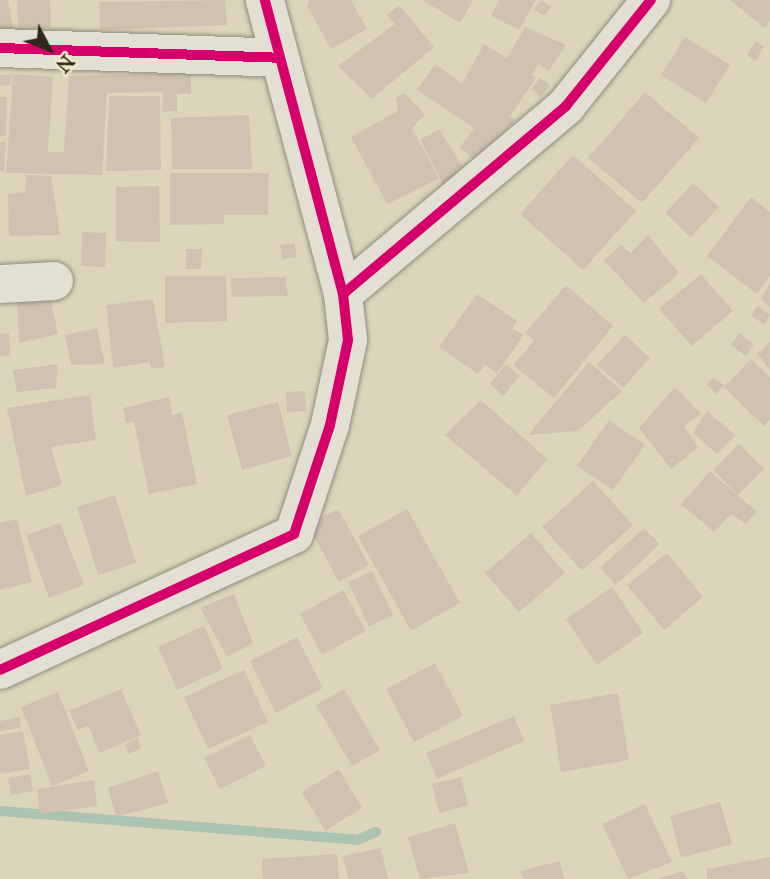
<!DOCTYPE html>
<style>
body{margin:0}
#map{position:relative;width:770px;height:879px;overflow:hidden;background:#dcd5bb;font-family:"IM FELL Great Primer",serif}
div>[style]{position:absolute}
.stream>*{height:10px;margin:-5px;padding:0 5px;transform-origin:5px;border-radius:5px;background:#acc3b1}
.building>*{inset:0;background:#cfc2b2}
.roads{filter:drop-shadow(0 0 2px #918c7c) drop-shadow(0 0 2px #918c7c)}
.minor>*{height:38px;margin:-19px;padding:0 19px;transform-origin:19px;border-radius:19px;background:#e3e0d3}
.cycleway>*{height:10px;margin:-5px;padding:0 5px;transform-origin:5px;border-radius:5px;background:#d6006c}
span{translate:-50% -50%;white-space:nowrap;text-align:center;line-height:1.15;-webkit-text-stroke:7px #f1e9ca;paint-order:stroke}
.north{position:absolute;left:14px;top:14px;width:70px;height:70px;-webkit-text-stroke:5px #f1e9ca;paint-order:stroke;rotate:132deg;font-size:19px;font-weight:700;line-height:28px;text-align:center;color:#302619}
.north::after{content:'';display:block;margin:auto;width:24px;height:32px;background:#302619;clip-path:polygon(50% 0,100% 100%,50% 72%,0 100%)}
</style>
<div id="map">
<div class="stream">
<i style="left:0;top:811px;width:358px;rotate:4.6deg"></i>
<i style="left:357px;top:840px;width:21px;rotate:-23deg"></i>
</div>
<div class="building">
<i style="clip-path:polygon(0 0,8px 0,14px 33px,0 33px)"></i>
<i style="clip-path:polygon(17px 0,50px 0,51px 28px,18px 30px)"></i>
<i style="clip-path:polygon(225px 0,227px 25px,100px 30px,99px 2px)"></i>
<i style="clip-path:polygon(309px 0,351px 0,367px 29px,331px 49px,307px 6px)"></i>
<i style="clip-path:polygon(422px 0,473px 0,460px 23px)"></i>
<i style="clip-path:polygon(499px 0,536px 0,519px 30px,491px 16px)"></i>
<i style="clip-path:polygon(541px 0,551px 7px,543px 16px,534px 9px)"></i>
<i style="clip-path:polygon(730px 0,770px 0,770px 21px,764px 28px)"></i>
<i style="clip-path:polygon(399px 5px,434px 47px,372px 99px,338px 66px,395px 24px,387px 15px)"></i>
<i style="clip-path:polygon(525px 27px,566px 45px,549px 71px,538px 64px,532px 75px,536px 78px,510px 116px,516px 120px,477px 163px,460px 147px,474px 128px,417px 90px,435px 64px,462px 83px,484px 44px,507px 58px)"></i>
<i style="clip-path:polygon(685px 37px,730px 65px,706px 103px,661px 75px)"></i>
<i style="clip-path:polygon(756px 41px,764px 47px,755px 61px,747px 55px)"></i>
<i style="clip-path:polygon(191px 73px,191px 94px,177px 94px,177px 111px,162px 112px,163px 92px,107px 93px,102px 175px,6px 173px,13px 74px,53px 77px,48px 152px,64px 152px,69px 76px)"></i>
<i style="clip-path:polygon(12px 74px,11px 85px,0 86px,0 75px)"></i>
<i style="clip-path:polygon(540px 78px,550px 85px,541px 97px,531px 89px)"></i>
<i style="clip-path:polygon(645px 92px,699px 138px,642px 203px,588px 158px)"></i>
<i style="clip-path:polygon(404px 93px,425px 115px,412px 128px,439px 179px,387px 204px,351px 137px,398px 111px,396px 98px)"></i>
<i style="clip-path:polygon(109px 96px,160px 96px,161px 170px,106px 171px)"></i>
<i style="clip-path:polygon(0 97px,7px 97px,6px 136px,0 136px)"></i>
<i style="clip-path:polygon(249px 115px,252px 169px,172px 169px,171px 118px)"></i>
<i style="clip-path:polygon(439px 129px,468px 175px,444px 187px,420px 140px)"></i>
<i style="clip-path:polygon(0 142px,6px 142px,4px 171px,0 171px)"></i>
<i style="clip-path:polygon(573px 155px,636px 211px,583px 270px,520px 214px)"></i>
<i style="clip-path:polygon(170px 173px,269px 173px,268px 215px,224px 215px,224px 224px,170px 225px)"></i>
<i style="clip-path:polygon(26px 175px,51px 176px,60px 235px,9px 236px,8px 194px,25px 192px)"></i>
<i style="clip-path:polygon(693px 183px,719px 207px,690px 237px,665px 213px)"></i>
<i style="clip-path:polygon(159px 186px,160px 242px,116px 241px,116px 187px)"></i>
<i style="clip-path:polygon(751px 197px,770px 212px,770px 276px,757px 294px,707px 256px)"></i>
<i style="clip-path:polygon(82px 232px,106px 233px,105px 267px,81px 266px)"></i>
<i style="clip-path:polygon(648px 235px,679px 273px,644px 303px,604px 261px,621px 245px,631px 253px)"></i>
<i style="clip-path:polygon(294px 243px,297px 257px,282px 259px,280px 245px)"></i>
<i style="clip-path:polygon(186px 249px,202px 249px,201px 269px,186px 269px)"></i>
<i style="clip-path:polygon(701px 274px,733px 311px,692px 346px,659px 309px)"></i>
<i style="clip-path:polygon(165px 276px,226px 276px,227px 321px,165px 323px)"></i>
<i style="clip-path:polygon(285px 277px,288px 296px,232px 297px,231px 278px)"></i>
<i style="clip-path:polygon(770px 284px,770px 307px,760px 299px)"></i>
<i style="clip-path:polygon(566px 285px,613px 326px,554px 398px,513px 365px,534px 341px,525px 333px)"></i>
<i style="clip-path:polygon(477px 294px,517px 321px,512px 328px,524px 335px,497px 373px,485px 365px,478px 374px,439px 347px)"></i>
<i style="clip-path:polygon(50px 295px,58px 334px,19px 343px,17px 302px)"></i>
<i style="clip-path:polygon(153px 299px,165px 367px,151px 369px,150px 362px,113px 368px,106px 305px)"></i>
<i style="clip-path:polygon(758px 306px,770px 315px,764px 325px,751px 315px)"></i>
<i style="clip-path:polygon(97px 328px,105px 364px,71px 365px,65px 335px)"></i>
<i style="clip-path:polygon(9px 333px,10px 356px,0 356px,0 334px)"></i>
<i style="clip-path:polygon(739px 333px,754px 344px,746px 356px,731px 345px)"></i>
<i style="clip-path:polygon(625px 335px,650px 358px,623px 388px,597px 365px)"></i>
<i style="clip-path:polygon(770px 342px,770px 369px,757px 354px)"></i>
<i style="clip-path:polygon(751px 359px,770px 377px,770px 420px,764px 426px,724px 387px)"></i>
<i style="clip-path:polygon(589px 362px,622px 391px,578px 431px,528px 435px)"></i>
<i style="clip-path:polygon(58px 364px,56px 388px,17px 392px,13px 370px)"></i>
<i style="clip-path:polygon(506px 364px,520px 376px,503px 396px,490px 384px)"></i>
<i style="clip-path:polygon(713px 377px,724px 385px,717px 394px,707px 385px)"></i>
<i style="clip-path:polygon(675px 387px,701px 414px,684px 426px,698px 447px,671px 469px,639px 428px)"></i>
<i style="clip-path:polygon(305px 391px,306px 411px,287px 412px,286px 392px)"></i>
<i style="clip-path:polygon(90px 395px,96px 440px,51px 447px,62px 485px,26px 496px,7px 408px)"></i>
<i style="clip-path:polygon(169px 397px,172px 415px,182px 413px,197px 484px,149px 494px,134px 422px,126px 423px,123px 408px)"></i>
<i style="clip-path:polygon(481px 400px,547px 459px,517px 496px,445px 435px)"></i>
<i style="clip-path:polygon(278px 402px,292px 456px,242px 470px,227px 415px)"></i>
<i style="clip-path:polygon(707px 411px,736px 435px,717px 454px,693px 433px)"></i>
<i style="clip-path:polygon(609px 420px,645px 445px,613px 490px,577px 466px)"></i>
<i style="clip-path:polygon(739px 444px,764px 469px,738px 495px,713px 470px)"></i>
<i style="clip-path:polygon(710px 471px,757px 512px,745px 524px,731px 514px,714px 532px,681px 504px)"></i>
<i style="clip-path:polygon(593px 481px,633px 525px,582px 571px,542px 527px)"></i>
<i style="clip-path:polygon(115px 495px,136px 563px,98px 575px,77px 507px)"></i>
<i style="clip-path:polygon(338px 509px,369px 565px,339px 582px,308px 525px)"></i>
<i style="clip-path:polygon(407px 509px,460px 603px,411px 631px,358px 536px)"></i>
<i style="clip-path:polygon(17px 519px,32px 582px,0 590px,0 523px)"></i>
<i style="clip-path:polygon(60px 523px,84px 585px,49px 598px,26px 535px)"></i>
<i style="clip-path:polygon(644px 528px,660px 544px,616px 585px,600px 568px)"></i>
<i style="clip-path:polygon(531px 533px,565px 573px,519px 612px,485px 573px)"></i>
<i style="clip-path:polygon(667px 553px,703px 597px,664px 630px,627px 585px)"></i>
<i style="clip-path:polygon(372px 571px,393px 615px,369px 627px,348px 582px)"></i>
<i style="clip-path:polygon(612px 587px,643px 633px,597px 665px,566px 619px)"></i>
<i style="clip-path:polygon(343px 590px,366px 631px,322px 655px,300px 614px)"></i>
<i style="clip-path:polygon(234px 594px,253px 643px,227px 657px,200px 608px)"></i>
<i style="clip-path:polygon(204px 626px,223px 669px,177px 690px,158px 647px)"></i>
<i style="clip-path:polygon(297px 637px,323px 688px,276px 713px,250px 661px)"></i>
<i style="clip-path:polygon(435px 663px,463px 716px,414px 742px,386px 689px)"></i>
<i style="clip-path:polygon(244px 670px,268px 722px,208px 749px,184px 697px)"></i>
<i style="clip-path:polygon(121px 689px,141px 735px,100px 753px,88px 726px,78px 730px,69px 711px)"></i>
<i style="clip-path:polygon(344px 689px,380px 750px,352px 766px,316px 705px)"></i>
<i style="clip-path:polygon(58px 692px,89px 771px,52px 786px,21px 707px)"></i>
<i style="clip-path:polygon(618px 693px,629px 760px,561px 772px,550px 705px)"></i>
<i style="clip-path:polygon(514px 716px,524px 741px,437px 779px,426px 753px)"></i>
<i style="clip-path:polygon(20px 717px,21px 728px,0 731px,0 721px)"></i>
<i style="clip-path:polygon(23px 731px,30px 769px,0 774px,0 735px)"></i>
<i style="clip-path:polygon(250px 735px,266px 766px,220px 789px,204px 758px)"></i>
<i style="clip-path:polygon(137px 738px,141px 748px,129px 754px,125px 744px)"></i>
<i style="clip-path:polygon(339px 769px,362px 808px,325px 831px,302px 792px)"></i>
<i style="clip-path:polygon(158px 771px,168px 803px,116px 817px,108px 788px)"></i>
<i style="clip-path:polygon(30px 774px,33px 791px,11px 795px,8px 778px)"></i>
<i style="clip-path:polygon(461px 777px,468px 805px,439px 813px,432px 784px)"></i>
<i style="clip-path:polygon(94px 780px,97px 806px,40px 814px,37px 789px)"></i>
<i style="clip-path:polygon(720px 802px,732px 844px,681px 858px,670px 816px)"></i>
<i style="clip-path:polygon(645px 804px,672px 862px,628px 879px,602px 824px)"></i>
<i style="clip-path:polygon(455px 823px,469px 873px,420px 879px,408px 837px)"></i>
<i style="clip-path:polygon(381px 848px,388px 879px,348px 879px,343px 856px)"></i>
<i style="clip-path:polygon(337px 854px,339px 879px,263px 879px,262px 859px)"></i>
<i style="clip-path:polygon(770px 857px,770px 879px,707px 879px,707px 869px)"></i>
<i style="clip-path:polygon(560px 861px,564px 879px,523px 879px,521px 871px)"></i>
<i style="clip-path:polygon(683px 871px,688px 879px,659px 879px,659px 878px)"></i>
</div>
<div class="roads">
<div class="minor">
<i style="left:0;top:48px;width:280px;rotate:2deg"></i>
<i style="left:0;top:284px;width:54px;rotate:-3.2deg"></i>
<i style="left:343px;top:294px;width:292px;rotate:-40.1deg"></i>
<i style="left:566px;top:106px;width:136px;rotate:-51.3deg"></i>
<i style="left:0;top:670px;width:324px;rotate:-24.8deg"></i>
<i style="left:294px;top:534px;width:115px;rotate:-71.7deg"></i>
<i style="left:330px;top:425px;width:87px;rotate:-78deg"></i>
<i style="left:348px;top:340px;width:46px;rotate:-96.2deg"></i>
<i style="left:343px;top:294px;width:304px;rotate:-104.9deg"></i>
</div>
</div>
<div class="cycleway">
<i style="left:0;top:48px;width:280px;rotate:2deg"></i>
<i style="left:343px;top:294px;width:292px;rotate:-40.1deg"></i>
<i style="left:566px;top:106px;width:136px;rotate:-51.3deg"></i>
<i style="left:0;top:670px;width:324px;rotate:-24.8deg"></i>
<i style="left:294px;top:534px;width:115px;rotate:-71.7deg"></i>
<i style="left:330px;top:425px;width:87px;rotate:-78deg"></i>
<i style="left:348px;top:340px;width:46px;rotate:-96.2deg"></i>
<i style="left:343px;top:294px;width:304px;rotate:-104.9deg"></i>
</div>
<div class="north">N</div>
</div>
